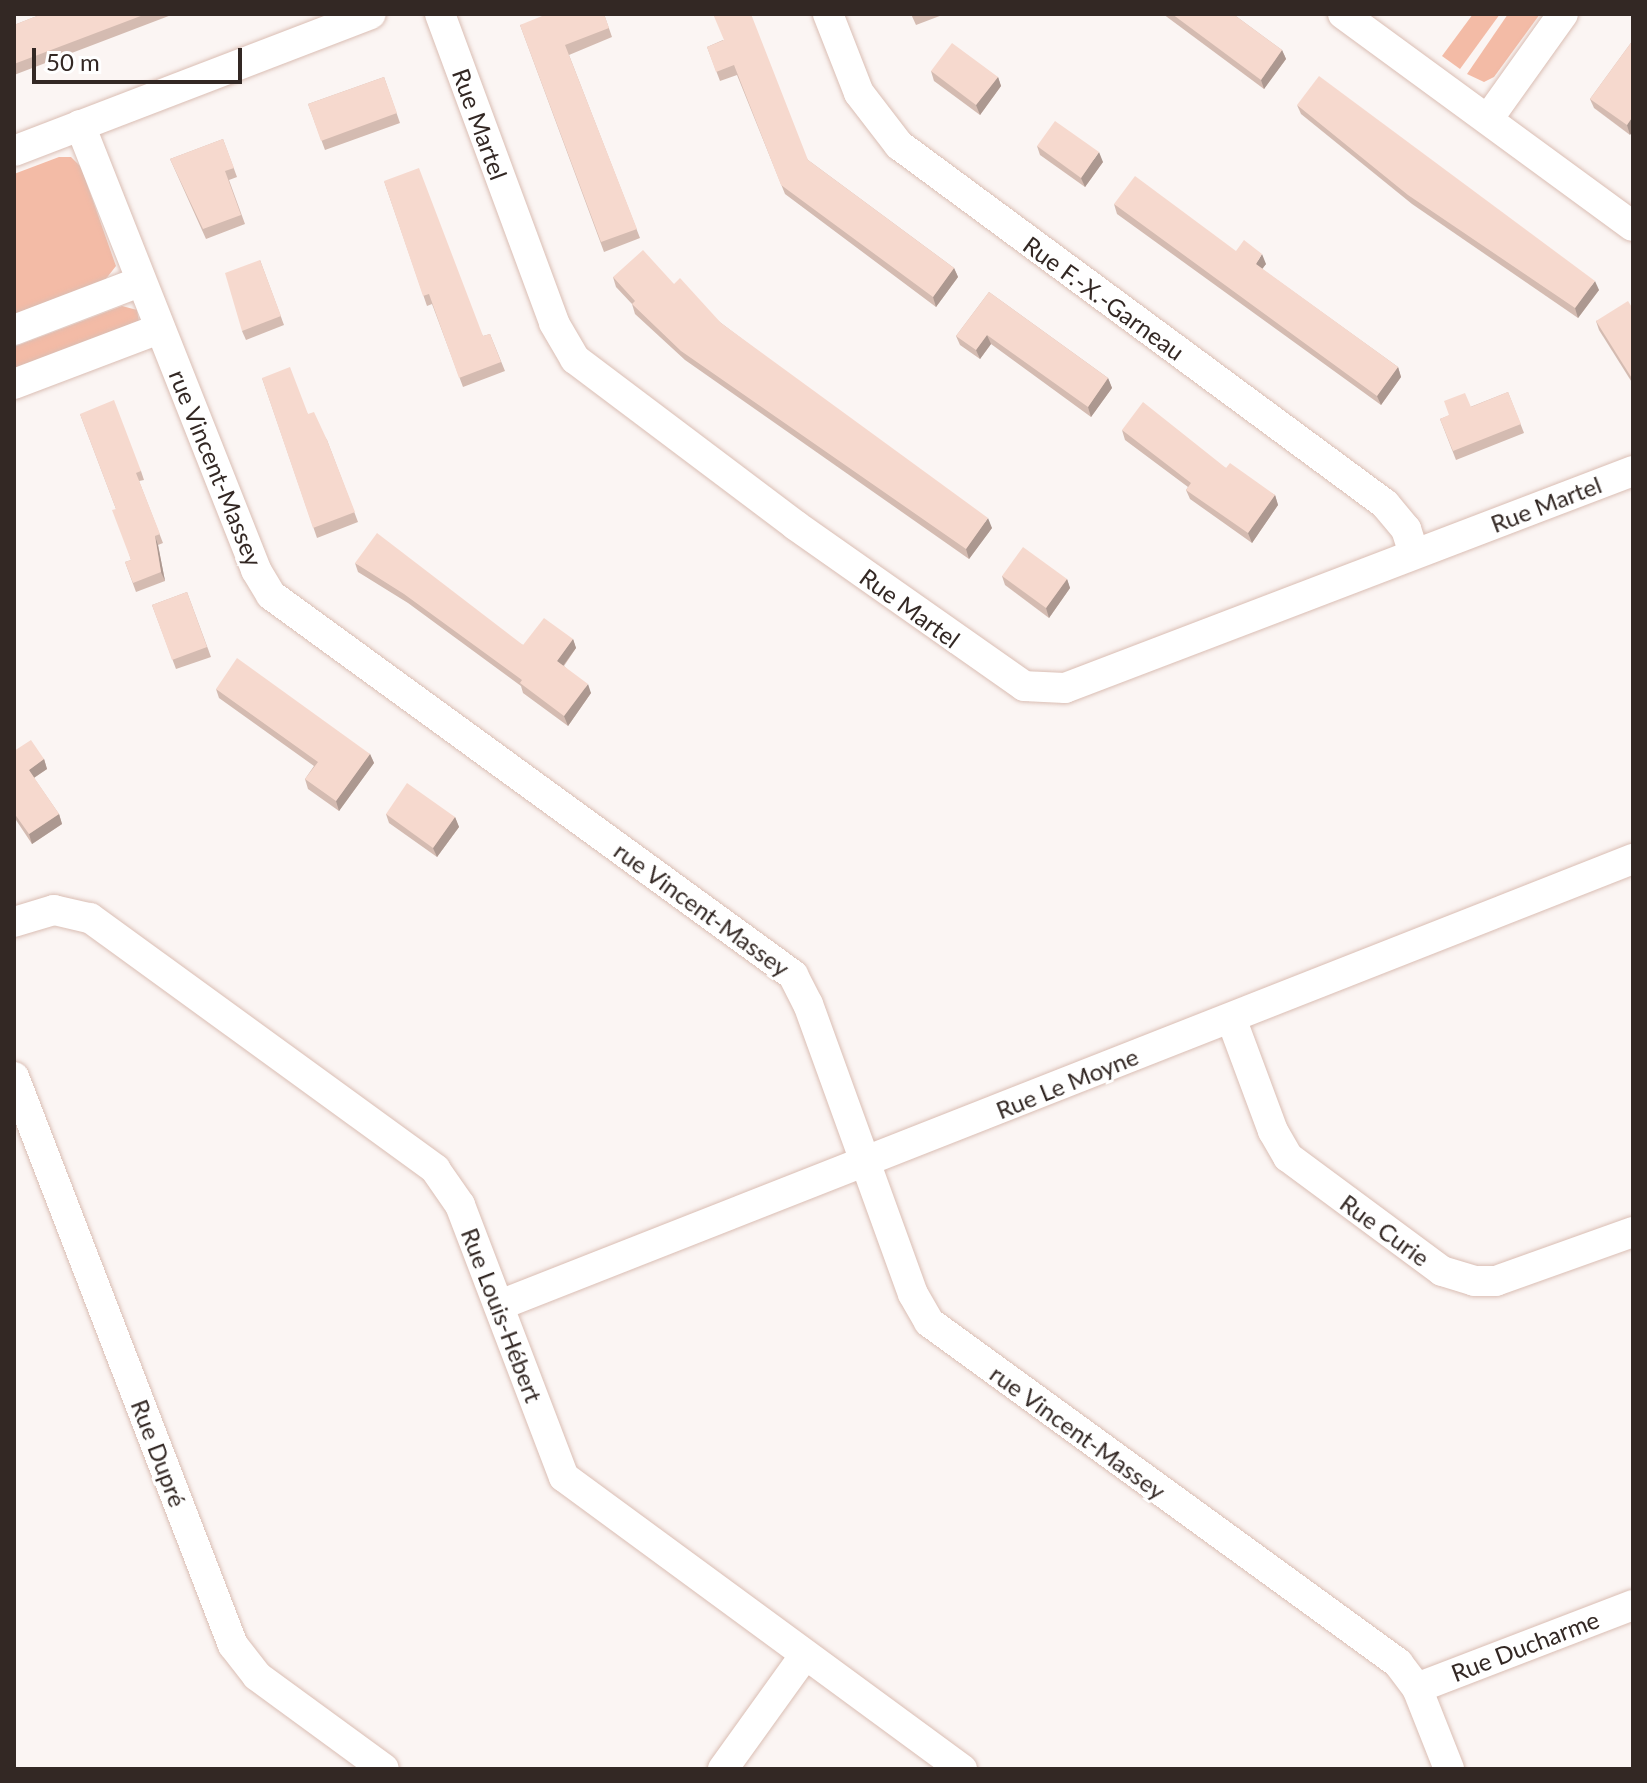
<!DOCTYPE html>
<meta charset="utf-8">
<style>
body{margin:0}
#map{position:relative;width:1647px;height:1783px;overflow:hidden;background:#fbf5f3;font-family:Lato,sans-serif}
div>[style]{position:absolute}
.green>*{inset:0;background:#f3bba6}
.roads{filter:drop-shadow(0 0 2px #dabeb4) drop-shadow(0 0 2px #dabeb4)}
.minor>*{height:30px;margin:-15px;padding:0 15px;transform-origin:15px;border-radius:15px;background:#fff}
.wall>*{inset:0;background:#d4bbb1}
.shaded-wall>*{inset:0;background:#ac9890}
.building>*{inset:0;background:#f6d9ce}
span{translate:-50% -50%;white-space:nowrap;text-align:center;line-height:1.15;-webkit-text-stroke:6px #fff;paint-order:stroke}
.street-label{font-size:24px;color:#332824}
.frame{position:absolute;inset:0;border:16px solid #332824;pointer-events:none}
.scale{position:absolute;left:32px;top:48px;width:210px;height:36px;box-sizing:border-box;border:4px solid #332824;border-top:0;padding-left:10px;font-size:24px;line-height:28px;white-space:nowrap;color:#332824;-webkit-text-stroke:6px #fff;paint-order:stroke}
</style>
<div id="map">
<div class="green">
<i style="clip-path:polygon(1473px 14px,1500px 14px,1460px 69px,1442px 56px)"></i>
<i style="clip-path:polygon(1508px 14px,1540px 14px,1494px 77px,1484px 82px,1467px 74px)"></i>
<i style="clip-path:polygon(59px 157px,71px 157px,81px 167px,116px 266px,105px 280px,14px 315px,14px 174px)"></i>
<i style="clip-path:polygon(122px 306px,137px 310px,139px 322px,14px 376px,14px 347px)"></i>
</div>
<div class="roads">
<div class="minor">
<i style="left:440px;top:14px;width:329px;rotate:69.7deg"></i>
<i style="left:554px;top:323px;width:42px;rotate:59.7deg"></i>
<i style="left:575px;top:359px;width:276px;rotate:37deg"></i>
<i style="left:795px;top:525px;width:280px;rotate:35.1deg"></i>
<i style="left:1024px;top:686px;width:41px;rotate:2.8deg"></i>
<i style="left:1065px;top:688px;width:608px;rotate:-20.91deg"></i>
<i style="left:828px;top:14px;width:85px;rotate:68.6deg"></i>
<i style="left:859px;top:93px;width:66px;rotate:52.4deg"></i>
<i style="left:899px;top:145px;width:604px;rotate:36.45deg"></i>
<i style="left:1385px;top:504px;width:33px;rotate:50deg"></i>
<i style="left:1406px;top:529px;width:25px;rotate:72deg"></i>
<i style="left:1343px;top:14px;width:359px;rotate:36.2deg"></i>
<i style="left:1488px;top:119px;width:129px;rotate:-54.5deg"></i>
<i style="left:80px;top:125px;width:479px;rotate:68.4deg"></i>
<i style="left:256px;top:570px;width:29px;rotate:59deg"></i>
<i style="left:271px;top:595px;width:646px;rotate:36.05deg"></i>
<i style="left:793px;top:975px;width:33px;rotate:63deg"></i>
<i style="left:808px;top:1004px;width:308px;rotate:70.1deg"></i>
<i style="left:913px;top:1294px;width:32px;rotate:60deg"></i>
<i style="left:929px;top:1322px;width:580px;rotate:36.02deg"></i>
<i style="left:1398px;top:1663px;width:31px;rotate:53deg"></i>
<i style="left:1417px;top:1688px;width:87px;rotate:68.4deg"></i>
<i style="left:14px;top:151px;width:382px;rotate:-21deg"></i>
<i style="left:14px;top:330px;width:135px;rotate:-20.9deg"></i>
<i style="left:14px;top:384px;width:155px;rotate:-20.8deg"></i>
<i style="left:14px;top:922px;width:42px;rotate:-16.7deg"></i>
<i style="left:54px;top:910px;width:37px;rotate:13deg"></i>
<i style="left:90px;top:918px;width:427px;rotate:36deg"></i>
<i style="left:435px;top:1169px;width:44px;rotate:55.2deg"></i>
<i style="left:460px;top:1205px;width:291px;rotate:69.1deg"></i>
<i style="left:564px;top:1477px;width:494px;rotate:36.3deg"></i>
<i style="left:1231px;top:1018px;width:121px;rotate:69.6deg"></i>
<i style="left:1273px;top:1131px;width:30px;rotate:60deg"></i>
<i style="left:1288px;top:1157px;width:192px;rotate:36.5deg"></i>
<i style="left:1442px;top:1271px;width:34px;rotate:17deg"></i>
<i style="left:1474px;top:1281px;width:22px"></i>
<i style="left:1496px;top:1281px;width:145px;rotate:-19.7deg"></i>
<i style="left:14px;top:1077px;width:609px;rotate:68.92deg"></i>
<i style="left:233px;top:1645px;width:39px;rotate:52deg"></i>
<i style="left:257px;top:1676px;width:157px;rotate:36.2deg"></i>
<i style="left:500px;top:1305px;width:1218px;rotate:-21.49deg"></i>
<i style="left:1417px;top:1688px;width:231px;rotate:-21deg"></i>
<i style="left:723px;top:1769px;width:140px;rotate:-54.3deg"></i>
</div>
</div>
<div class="wall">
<i style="clip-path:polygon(42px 14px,174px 14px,14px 75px,14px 25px)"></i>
<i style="clip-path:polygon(604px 14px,612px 37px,569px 55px,640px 238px,604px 252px,520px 25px)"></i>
<i style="clip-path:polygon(911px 14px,945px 14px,916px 25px)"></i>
<i style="clip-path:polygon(1163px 14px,1233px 14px,1282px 50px,1286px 59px,1264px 89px)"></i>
<i style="clip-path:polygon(723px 40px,808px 160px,954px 268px,958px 277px,936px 307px,785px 194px,737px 75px,720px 81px,707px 47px)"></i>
<i style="clip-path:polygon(1633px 40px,1630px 135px,1594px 108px,1590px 99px)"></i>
<i style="clip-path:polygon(931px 71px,998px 77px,1001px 86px,980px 115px,934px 81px)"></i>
<i style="clip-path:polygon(384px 77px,400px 123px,325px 150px,308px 104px)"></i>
<i style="clip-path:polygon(1297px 105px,1599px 290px,1578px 318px,1412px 204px,1301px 114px)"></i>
<i style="clip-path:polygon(223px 139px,237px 177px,229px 180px,245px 224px,206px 239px,170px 159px)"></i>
<i style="clip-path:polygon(1037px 146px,1103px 162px,1085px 187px,1040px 155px)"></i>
<i style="clip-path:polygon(384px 181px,483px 336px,490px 334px,505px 371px,463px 387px,432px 304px,427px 306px)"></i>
<i style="clip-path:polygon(1114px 204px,1266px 264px,1262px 269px,1398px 367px,1401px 377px,1381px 405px,1117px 214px)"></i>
<i style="clip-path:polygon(260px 260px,284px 325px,246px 340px,242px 331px)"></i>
<i style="clip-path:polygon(613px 277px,674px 284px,721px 323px,992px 528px,969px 559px,685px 360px,635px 314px,632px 304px,616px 287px)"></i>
<i style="clip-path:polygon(989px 292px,1108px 378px,1112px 388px,1091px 417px,991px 344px,980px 359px,960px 345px,956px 336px)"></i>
<i style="clip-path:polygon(1633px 309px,1633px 384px,1599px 330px,1596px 321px)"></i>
<i style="clip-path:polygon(262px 378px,308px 414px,327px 440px,358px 522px,317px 538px)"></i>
<i style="clip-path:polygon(1508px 392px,1524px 433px,1456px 460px,1440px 419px)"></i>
<i style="clip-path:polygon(80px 414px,141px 471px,144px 480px,139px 481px,163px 543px,158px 545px,165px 581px,136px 592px,125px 562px,131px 560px,116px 509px)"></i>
<i style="clip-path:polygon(1122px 430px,1226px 468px,1275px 495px,1278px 505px,1252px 543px,1190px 499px,1186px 490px,1188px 487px,1125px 440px)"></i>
<i style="clip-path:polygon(355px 563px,523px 645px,573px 639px,576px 648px,564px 666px,591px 693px,568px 726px,523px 693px,521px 686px,408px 603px,358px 572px)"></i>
<i style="clip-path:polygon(1002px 576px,1067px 579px,1070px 588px,1049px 618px,1005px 585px)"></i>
<i style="clip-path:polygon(187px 592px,211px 657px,176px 669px,152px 605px)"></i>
<i style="clip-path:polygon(216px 689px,370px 754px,374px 763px,339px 811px,308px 789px,305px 779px,314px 766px,219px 698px)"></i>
<i style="clip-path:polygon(14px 751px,44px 759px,47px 769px,34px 778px,59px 814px,62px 824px,32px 844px,14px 817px)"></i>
<i style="clip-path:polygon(386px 814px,455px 817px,459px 827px,437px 857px,389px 823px)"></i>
</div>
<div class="shaded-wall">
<i style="clip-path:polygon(1282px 50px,1286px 59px,1264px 89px,1261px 80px)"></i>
<i style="clip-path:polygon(998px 77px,1001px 86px,980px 115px,976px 105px)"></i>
<i style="clip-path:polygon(1633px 116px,1633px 131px,1630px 135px,1627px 125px)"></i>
<i style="clip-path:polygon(1099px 152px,1103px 162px,1085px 187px,1081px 178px)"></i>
<i style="clip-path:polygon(1262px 254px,1266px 264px,1259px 273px,1256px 264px)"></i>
<i style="clip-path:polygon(954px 268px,958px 277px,936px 307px,933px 297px)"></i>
<i style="clip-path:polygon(1595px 281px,1599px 290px,1578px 318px,1575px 308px)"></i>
<i style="clip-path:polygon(987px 335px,991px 344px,980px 359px,976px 350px)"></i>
<i style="clip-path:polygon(1398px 367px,1401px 377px,1381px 405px,1377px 396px)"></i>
<i style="clip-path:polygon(1108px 378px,1112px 388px,1091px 417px,1088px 407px)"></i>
<i style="clip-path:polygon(1275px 495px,1278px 505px,1252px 543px,1248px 533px)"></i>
<i style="clip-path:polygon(988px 518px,992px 528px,969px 559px,966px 549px)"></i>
<i style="clip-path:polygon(155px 536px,158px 545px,165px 581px,161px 572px)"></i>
<i style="clip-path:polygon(1067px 579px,1070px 588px,1049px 618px,1046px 608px)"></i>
<i style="clip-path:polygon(573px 639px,576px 648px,560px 670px,557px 661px)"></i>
<i style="clip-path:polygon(588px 684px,591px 693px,568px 726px,564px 716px)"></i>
<i style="clip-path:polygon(370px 754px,374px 763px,339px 811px,336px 801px)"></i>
<i style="clip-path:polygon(44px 759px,47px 769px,32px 779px,29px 770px)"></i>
<i style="clip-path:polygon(59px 814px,62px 824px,32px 844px,29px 834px)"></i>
<i style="clip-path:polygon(455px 817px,459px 827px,437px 857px,433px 848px)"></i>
</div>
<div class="building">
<i style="clip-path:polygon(42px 14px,146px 14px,14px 64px,14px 25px)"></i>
<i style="clip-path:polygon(547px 14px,604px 14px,609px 28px,565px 45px,637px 229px,601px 242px,520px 25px)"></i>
<i style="clip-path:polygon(713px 14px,751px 14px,808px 160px,954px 268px,933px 297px,781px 185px,734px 65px,716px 72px,707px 47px,724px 40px)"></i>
<i style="clip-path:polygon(1172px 14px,1233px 14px,1282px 50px,1261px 80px)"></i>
<i style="clip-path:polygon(1633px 40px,1633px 116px,1627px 125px,1590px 99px)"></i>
<i style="clip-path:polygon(952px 43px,998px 77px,976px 105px,931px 71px)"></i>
<i style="clip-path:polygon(1319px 76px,1595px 281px,1575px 308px,1408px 195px,1297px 105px)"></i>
<i style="clip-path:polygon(384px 77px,397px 113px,321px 141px,308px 104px)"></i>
<i style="clip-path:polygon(1055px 121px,1099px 152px,1081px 178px,1037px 146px)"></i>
<i style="clip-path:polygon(223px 139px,234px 168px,225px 171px,241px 215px,203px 229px,170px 159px)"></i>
<i style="clip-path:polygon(419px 168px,483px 336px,490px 334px,501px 362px,459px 378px,429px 294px,423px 296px,384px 181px)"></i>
<i style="clip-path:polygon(1135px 176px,1236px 251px,1244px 240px,1262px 254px,1256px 264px,1398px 367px,1377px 396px,1114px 204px)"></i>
<i style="clip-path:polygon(643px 250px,674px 284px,680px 278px,721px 323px,988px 518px,966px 549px,681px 351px,632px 304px,635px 301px,613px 277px)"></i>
<i style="clip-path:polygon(260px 260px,281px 316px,242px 331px,225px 273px)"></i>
<i style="clip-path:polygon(989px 292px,1108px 378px,1088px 407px,987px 335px,976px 350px,956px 336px)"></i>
<i style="clip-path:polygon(1628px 301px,1633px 309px,1633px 380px,1596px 321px)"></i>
<i style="clip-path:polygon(290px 367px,308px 414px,314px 412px,327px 440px,355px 512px,313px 528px,262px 378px)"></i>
<i style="clip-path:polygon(1508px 392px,1521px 424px,1453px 451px,1440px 419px,1449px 415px,1444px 401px,1465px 393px,1471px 407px)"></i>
<i style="clip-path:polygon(114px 400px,141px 471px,136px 473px,160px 534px,155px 536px,161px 572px,133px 583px,125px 562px,131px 560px,112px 510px,116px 509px,80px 414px)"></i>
<i style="clip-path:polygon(1143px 402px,1226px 468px,1230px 463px,1275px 495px,1248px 533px,1186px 490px,1191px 483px,1122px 430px)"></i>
<i style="clip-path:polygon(377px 533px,523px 645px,544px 618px,573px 639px,557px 661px,588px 684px,564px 716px,520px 683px,522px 680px,404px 594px,355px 563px)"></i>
<i style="clip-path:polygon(1023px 547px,1067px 579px,1046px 608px,1002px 576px)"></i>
<i style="clip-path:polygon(187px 592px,207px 647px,172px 660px,152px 605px)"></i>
<i style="clip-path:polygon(237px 658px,370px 754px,336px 801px,305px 779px,318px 762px,216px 689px)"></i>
<i style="clip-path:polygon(31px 740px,44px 759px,29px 770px,59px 814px,29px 834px,14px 813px,14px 751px)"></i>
<i style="clip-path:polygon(407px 783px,455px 817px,433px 848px,386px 814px)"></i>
</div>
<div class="street-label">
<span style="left:480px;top:124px;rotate:70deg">Rue Martel</span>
<span style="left:1104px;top:298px;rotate:36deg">Rue F.-X.-Garneau</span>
<span style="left:216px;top:468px;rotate:68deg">rue Vincent-Massey</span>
<span style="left:1546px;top:504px;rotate:-21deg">Rue Martel</span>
<span style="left:910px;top:608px;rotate:36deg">Rue Martel</span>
<span style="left:702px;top:909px;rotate:36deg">rue Vincent-Massey</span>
<span style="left:1067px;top:1083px;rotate:-22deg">Rue Le Moyne</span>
<span style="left:1385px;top:1230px;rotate:36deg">Rue Curie</span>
<span style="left:502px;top:1315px;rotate:69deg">Rue Louis-Hébert</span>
<span style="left:1078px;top:1432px;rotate:36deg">rue Vincent-Massey</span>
<span style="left:159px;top:1453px;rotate:69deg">Rue Dupré</span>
<span style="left:1525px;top:1646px;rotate:-21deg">Rue Ducharme</span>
</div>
<div class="frame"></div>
<div class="scale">50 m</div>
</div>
